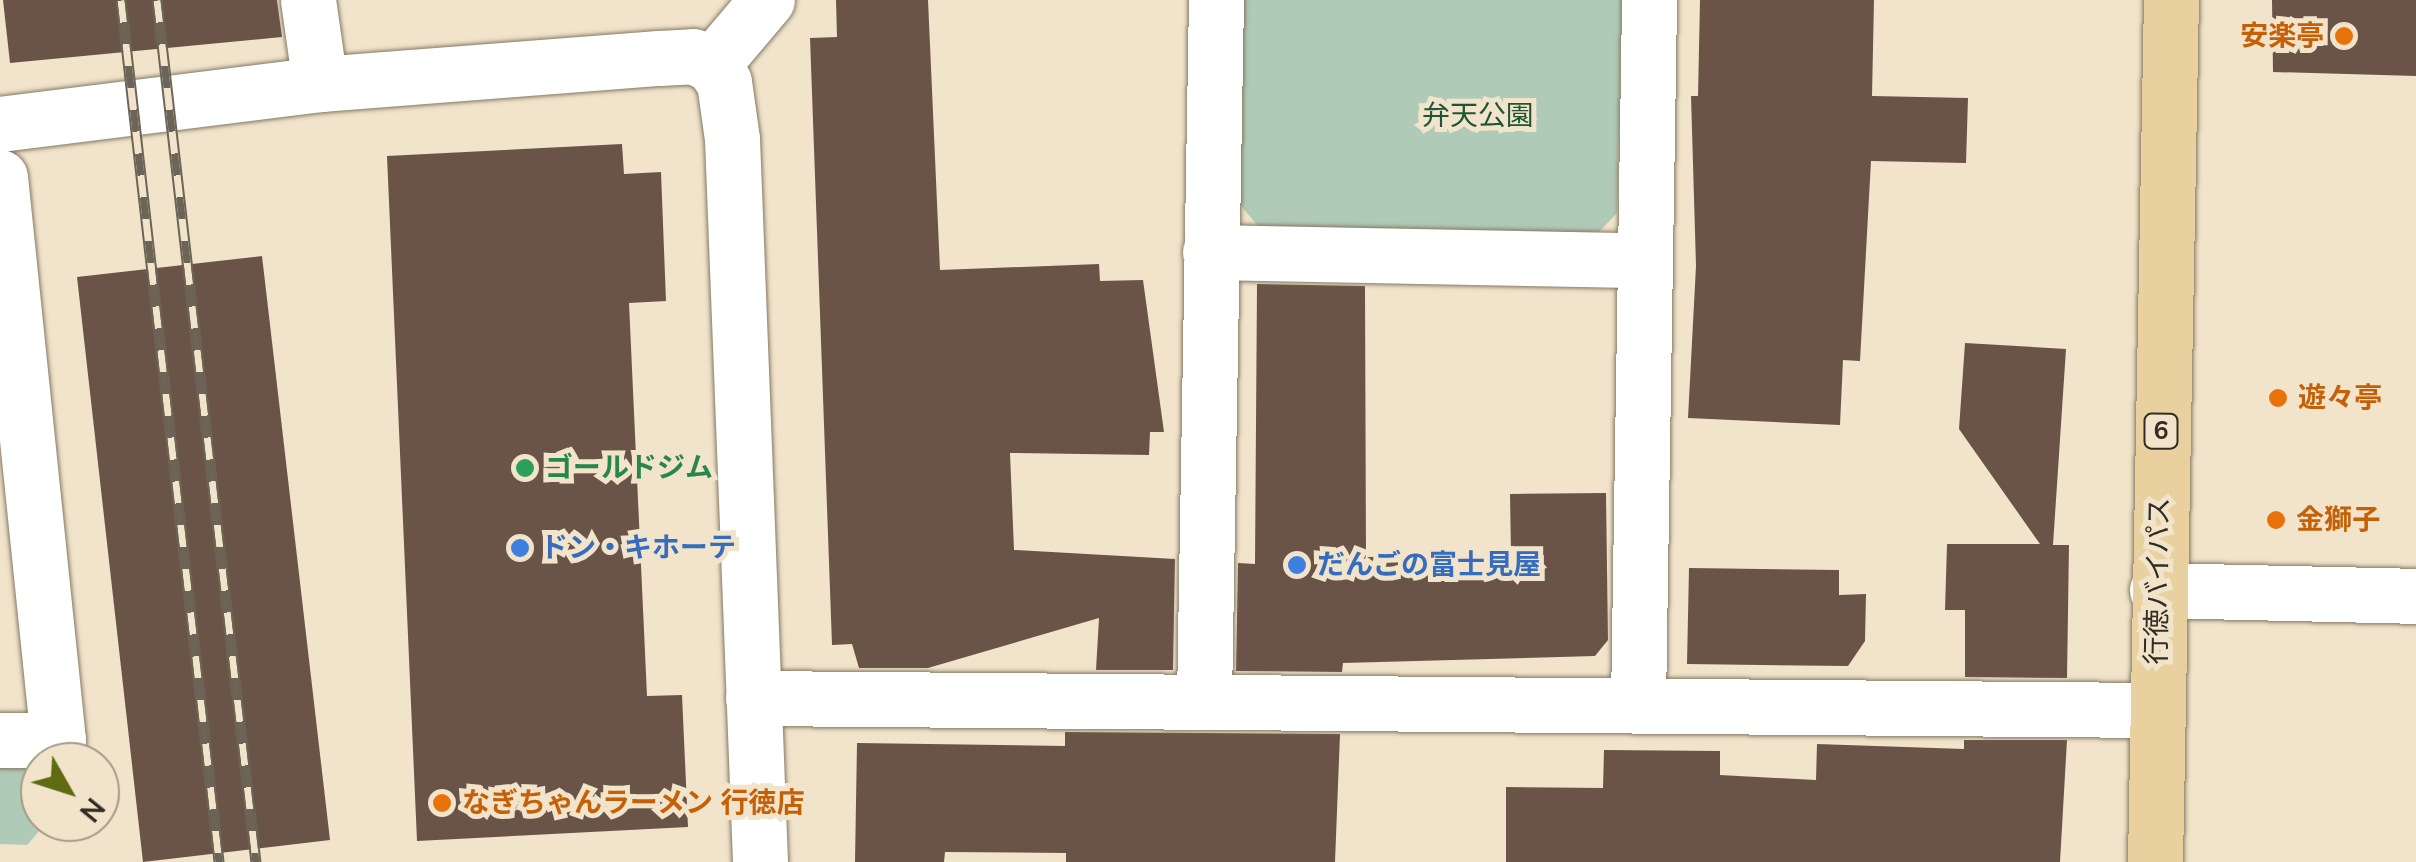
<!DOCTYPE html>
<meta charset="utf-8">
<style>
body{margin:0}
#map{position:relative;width:2416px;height:862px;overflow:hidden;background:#f1e4cb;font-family:"Nunito Sans","Noto Sans JP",sans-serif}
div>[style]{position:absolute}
.green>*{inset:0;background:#b0cab8}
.building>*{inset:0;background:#6a5447}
.roads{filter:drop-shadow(0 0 2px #857963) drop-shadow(0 0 2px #857963)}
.minor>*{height:55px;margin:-27.5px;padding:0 27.5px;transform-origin:27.5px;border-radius:27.5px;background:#fff}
.major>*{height:55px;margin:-27.5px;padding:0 27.5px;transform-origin:27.5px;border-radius:27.5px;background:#e8d19f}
.rail>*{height:11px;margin-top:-5.5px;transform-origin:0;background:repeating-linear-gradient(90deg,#f1e4cb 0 22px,#6c6456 0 44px);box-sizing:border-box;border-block:2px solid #6c6456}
.dots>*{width:28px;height:28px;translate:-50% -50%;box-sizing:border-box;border:5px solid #f1e4cb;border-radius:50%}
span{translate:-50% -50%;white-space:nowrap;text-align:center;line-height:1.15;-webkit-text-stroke:10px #f1e4cb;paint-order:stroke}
.shield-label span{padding:2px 8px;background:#f1e4cb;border:2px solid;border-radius:8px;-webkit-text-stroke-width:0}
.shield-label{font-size:25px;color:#322c23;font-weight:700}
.food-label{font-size:28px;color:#c56008;font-weight:700}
.right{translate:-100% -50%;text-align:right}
.left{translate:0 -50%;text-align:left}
.park-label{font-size:28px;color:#1e5536}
.leisure-label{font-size:28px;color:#27864d;font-weight:700}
.shop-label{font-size:28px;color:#366cbe;font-weight:700}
.street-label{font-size:28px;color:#322c23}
.north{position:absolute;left:20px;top:742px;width:100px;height:100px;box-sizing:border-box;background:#f1e4cb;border:2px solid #a59a88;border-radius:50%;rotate:129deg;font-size:28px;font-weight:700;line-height:40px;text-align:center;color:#322c23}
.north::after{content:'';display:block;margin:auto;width:35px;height:45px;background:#5e6b12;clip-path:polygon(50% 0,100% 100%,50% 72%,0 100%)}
</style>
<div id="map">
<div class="green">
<i style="clip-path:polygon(1241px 0,1622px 0,1617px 213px,1595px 236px,1259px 227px,1236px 200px)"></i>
<i style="clip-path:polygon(0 756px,40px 762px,41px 829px,27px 845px,0 844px)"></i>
</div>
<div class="building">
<i style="clip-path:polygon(3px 0,277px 0,282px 37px,10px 63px)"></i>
<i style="clip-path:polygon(836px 0,928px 0,940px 270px,1099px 264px,1100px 281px,1143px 280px,1164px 432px,1150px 432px,1149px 455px,1010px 453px,1014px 550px,1175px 559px,1173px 670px,1096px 670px,1099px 618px,928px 668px,859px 668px,852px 644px,832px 645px,810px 38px,837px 37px)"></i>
<i style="clip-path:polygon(1700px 0,1874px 0,1872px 96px,1968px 98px,1966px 163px,1871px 161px,1860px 361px,1843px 360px,1840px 425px,1688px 418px,1696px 266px,1691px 96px,1698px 96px)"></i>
<i style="clip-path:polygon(2272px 0,2416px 0,2416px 76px,2273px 72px)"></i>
<i style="clip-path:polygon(622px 144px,624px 174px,661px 172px,666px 301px,629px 303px,647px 696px,682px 695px,688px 827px,417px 841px,387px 156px)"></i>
<i style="clip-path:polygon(262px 256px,330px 840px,143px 862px,77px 277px)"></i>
<i style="clip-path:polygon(1257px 284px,1365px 286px,1366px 557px,1511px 555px,1510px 494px,1606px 493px,1608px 640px,1595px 656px,1343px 663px,1342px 672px,1236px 671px,1238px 563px,1255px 564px)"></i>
<i style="clip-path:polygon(1965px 343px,2066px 349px,2053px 545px,2069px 545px,2067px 678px,1965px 677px,1965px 610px,1945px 610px,1947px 544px,2040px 544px,1959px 429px)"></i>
<i style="clip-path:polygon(1689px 568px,1839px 570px,1839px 595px,1866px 594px,1865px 641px,1848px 666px,1687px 664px)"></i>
<i style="clip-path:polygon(1065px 732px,1340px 734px,1335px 862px,1066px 862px,1066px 853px,945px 852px,944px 862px,855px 862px,857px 743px,1065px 746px)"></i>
<i style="clip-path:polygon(1964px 740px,2067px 740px,2060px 862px,1506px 862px,1506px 787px,1603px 788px,1604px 750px,1720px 751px,1720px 775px,1816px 780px,1817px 744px,1964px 749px)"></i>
</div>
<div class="roads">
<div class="minor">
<i style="left:308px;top:0;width:85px;rotate:81.9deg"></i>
<i style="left:712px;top:65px;width:85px;rotate:-49.8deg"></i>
<i style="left:0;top:124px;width:322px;rotate:-7.1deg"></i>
<i style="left:320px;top:84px;width:340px;rotate:-4.4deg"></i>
<i style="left:659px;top:58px;width:34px;rotate:-3deg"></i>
<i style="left:693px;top:56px;width:21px;rotate:25deg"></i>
<i style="left:712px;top:65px;width:21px;rotate:55deg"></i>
<i style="left:724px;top:82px;width:58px;rotate:82deg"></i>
<i style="left:732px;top:139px;width:724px;rotate:87.78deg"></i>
<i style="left:0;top:177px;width:566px;rotate:84.12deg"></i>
<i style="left:58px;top:740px;width:58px;rotate:180deg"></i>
<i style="left:1210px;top:252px;width:435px;rotate:1.1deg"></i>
<i style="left:2157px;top:590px;width:259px;rotate:1.3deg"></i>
<i style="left:753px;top:698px;width:1403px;rotate:0.49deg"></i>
<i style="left:1204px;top:700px;width:700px;rotate:-89.02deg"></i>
<i style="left:1638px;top:704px;width:704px;rotate:-89.1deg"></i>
</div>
<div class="major">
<i style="left:2155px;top:862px;width:862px;rotate:-88.94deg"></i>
</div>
</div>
<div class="rail">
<i style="left:121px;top:0;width:868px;rotate:83.51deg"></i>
<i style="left:157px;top:0;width:868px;rotate:83.45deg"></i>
</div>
<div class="dots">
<i style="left:2344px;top:36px;background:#e8710a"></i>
<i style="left:2278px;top:398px;background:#e8710a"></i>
<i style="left:525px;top:468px;background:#2e9e5b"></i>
<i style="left:2276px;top:520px;background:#e8710a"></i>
<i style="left:520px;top:548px;background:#3f7fe0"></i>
<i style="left:1297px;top:565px;background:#3f7fe0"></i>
<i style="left:442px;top:803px;background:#e8710a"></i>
</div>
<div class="shield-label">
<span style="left:2161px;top:431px">6</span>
</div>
<div class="food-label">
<span class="right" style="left:2324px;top:36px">安楽亭</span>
<span class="left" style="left:2298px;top:398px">遊々亭</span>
<span class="left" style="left:2296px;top:520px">金獅子</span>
<span class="left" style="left:462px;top:803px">なぎちゃんラーメン 行徳店</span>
</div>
<div class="park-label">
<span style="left:1478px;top:116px">弁天公園</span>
</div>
<div class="leisure-label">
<span class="left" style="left:545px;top:468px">ゴールドジム</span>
</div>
<div class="shop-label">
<span class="left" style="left:540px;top:548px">ドン・キホーテ</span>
<span class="left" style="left:1317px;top:565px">だんごの富士見屋</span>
</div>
<div class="street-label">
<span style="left:2158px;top:581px;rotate:-89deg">行徳バイパス</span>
</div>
<div class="north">N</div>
</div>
